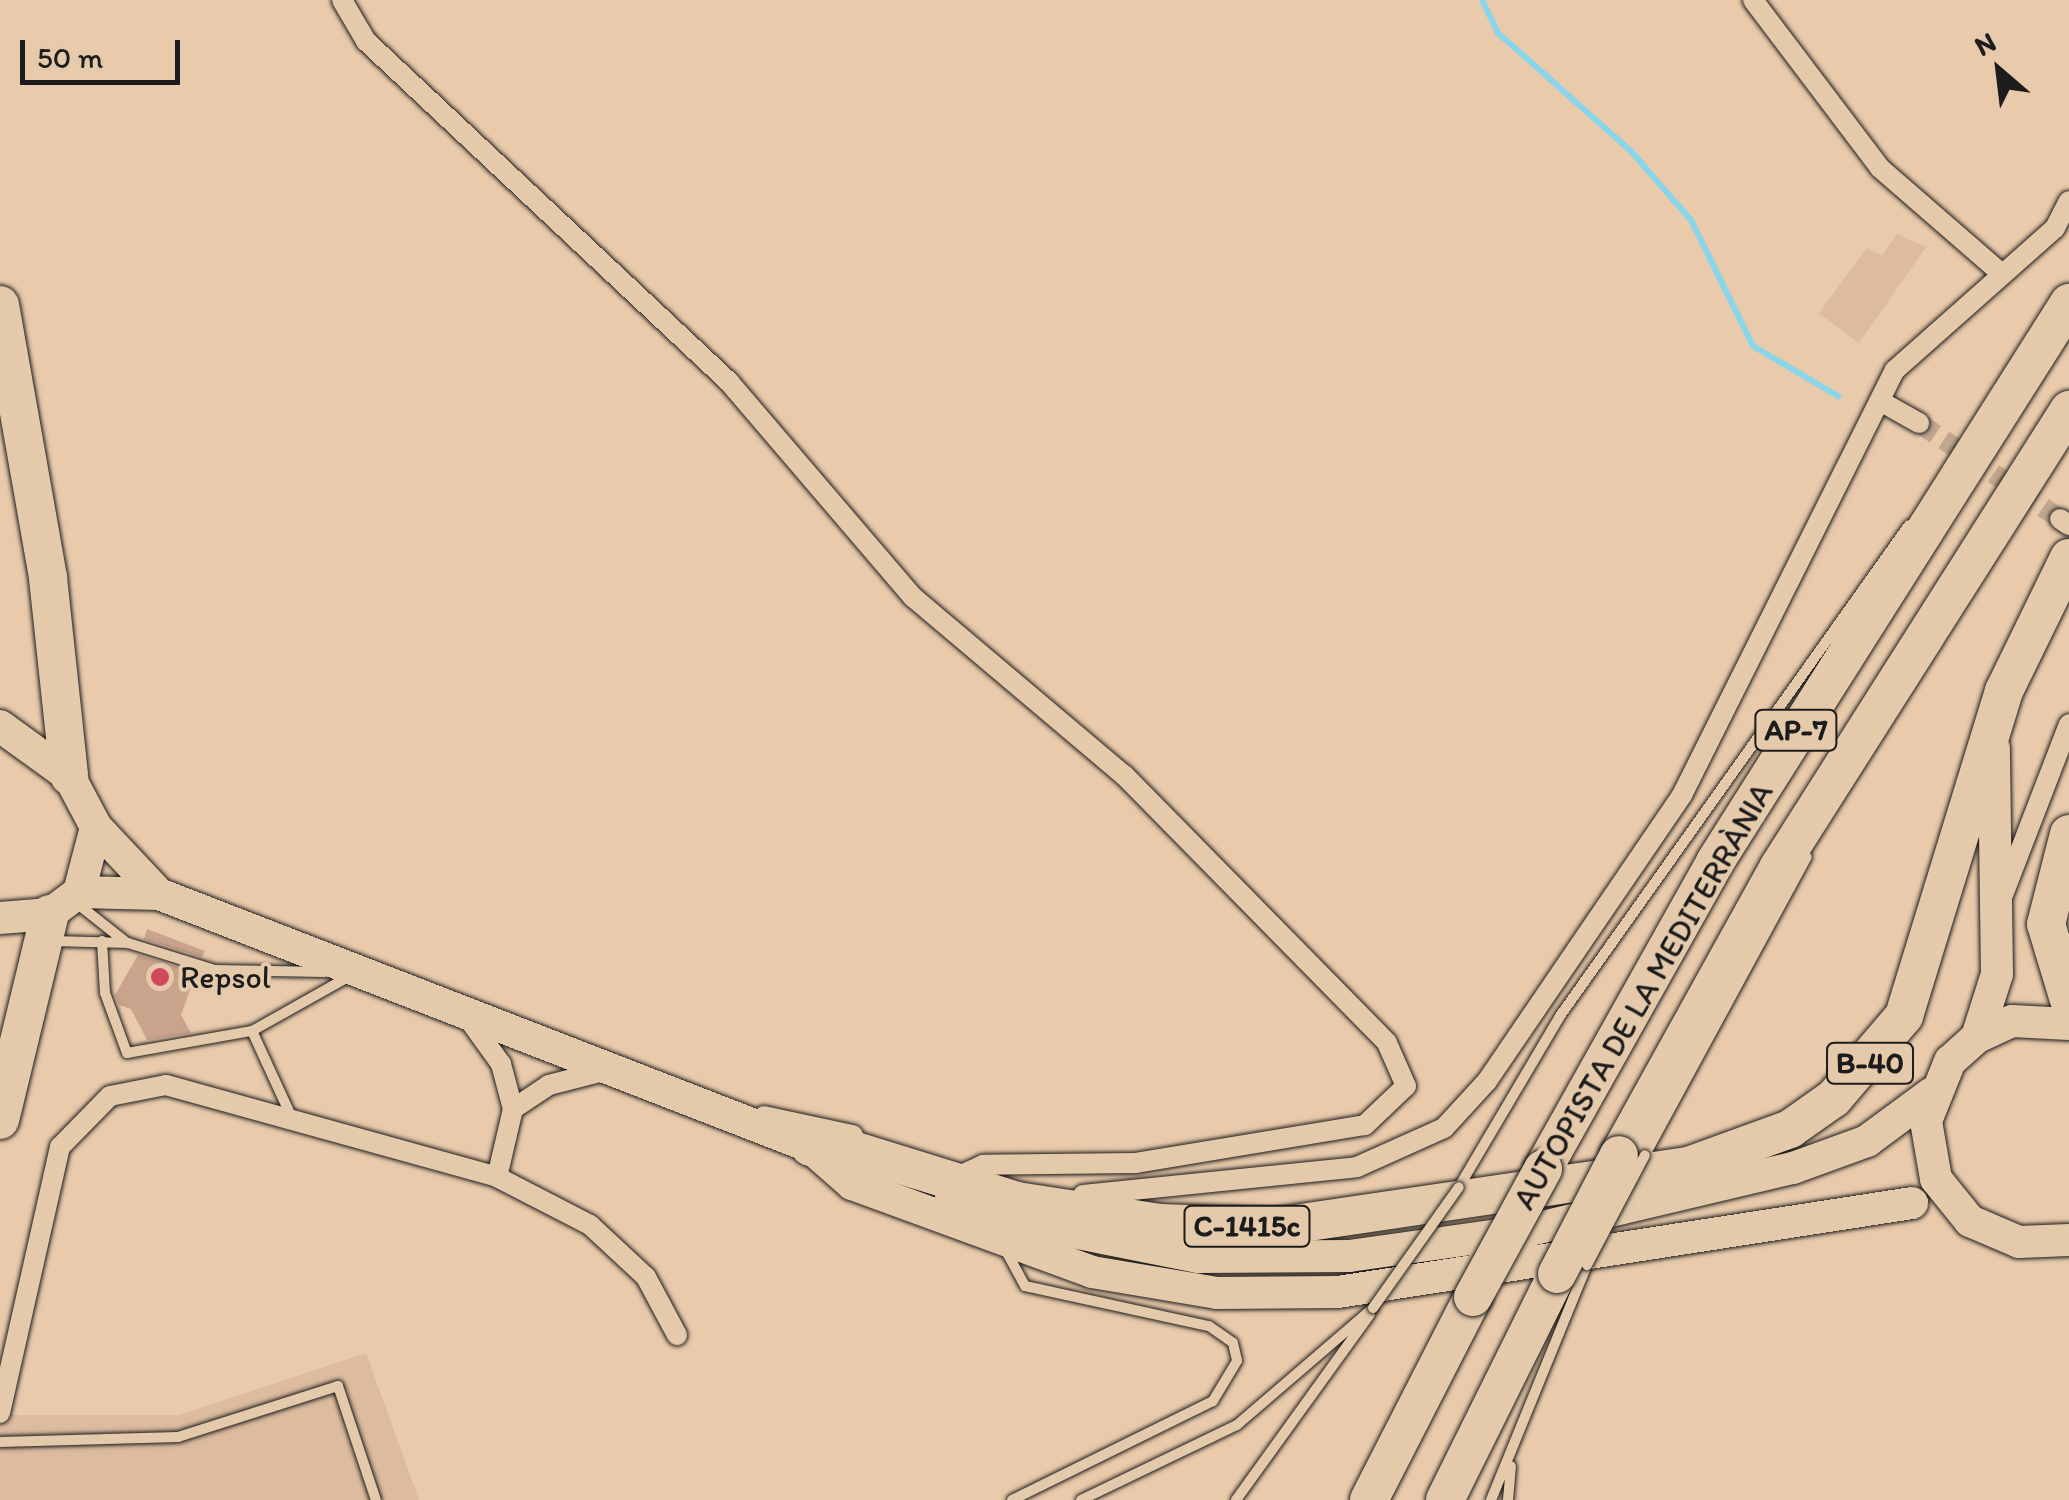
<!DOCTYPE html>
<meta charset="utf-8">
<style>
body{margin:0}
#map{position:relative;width:2069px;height:1500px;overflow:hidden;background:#e9caab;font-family:Itim,sans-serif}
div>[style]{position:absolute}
.built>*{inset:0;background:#dcbb9f}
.stream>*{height:6px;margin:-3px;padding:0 3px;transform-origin:3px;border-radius:3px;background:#89d5ea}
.building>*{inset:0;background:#caa38c}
.street-tunnel>*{height:20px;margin-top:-10px;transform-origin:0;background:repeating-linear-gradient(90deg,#c0a78e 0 20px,transparent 0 30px)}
.roads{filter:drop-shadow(0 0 2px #1c1c1c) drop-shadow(0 0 2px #1c1c1c)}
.lane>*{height:10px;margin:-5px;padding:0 5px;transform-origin:5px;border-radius:5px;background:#e4caab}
.street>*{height:20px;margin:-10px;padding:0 10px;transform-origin:10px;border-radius:10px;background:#e4caab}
.primary>*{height:32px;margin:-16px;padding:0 16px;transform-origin:16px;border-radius:16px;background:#e4caab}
.highway>*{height:38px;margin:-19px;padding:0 19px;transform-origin:19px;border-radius:19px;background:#e4caab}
.bridges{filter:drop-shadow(0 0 2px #1c1c1c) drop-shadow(0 0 2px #1c1c1c)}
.lane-bridge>*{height:10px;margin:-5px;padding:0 5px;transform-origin:5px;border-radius:5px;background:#e4caab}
.highway-bridge>*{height:38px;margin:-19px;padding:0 19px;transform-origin:19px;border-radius:19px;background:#e4caab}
.dots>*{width:28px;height:28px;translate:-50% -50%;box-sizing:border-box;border:5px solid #e4caab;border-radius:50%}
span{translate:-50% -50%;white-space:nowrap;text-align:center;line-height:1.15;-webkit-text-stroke:8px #e4caab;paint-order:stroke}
.shield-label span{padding:2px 8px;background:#e4caab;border:2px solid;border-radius:8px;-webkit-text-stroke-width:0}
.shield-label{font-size:30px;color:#1c1c1c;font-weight:700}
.poi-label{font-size:32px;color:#1c1c1c}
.left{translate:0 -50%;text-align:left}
.street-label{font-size:32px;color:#1c1c1c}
.north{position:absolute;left:1949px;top:20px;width:100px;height:100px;-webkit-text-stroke:8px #e4caab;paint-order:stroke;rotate:332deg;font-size:28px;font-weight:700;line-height:40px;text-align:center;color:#1c1c1c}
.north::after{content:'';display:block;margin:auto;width:35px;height:45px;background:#1c1c1c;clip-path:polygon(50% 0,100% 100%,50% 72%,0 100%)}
.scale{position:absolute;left:20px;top:40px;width:160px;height:45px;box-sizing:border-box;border:5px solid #1c1c1c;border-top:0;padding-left:12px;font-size:30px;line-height:35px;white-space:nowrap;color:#1c1c1c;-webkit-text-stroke:8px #e4caab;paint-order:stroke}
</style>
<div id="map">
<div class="built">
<i style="clip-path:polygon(1897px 234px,1926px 247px,1859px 343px,1819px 313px,1867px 248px,1882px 256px)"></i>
<i style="clip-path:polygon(366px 1353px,419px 1500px,0 1500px,0 1415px,179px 1415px)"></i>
</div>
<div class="stream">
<i style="left:1482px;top:0;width:37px;rotate:64deg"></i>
<i style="left:1498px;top:33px;width:178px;rotate:41.6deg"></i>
<i style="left:1631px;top:151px;width:91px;rotate:49deg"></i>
<i style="left:1691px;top:220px;width:140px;rotate:63.8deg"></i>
<i style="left:1753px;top:346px;width:99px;rotate:30.5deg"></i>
</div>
<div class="building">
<i style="clip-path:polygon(147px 929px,205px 951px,202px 957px,144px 939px)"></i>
<i style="clip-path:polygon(138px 955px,196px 973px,181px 1015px,191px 1033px,147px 1040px,131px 1009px,119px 1005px,115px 995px)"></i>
</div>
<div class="street-tunnel">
<i style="left:1919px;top:423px;width:171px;rotate:34.2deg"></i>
</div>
<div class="roads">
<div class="lane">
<i style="left:74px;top:901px;width:68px;rotate:38.4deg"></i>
<i style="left:52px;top:941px;width:76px;rotate:1.5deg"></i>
<i style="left:128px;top:943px;width:91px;rotate:17.2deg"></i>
<i style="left:215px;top:970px;width:110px;rotate:1deg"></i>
<i style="left:102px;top:941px;width:52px;rotate:86.7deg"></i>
<i style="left:105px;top:993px;width:64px;rotate:69.9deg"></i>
<i style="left:127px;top:1053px;width:127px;rotate:-10deg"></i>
<i style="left:252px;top:1031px;width:112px;rotate:-29.3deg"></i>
<i style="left:252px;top:1031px;width:98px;rotate:65.3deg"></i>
<i style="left:1645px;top:1155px;width:339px;rotate:-61.5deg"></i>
<i style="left:1459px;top:1187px;width:199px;rotate:-59.4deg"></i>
<i style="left:1560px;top:1016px;width:602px;rotate:-54.6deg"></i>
<i style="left:1005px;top:1249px;width:42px;rotate:61.6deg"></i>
<i style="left:1025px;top:1286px;width:188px;rotate:12.3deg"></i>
<i style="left:1209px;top:1326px;width:29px;rotate:35deg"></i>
<i style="left:1233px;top:1343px;width:18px;rotate:77deg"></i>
<i style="left:1237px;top:1361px;width:47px;rotate:121deg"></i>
<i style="left:1213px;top:1401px;width:224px;rotate:153.8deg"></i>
<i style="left:0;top:1442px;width:178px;rotate:-1.6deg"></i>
<i style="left:178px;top:1437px;width:168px;rotate:-17.7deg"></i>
<i style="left:338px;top:1386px;width:120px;rotate:71.6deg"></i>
<i style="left:1081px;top:1500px;width:173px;rotate:-25.7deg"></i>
<i style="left:1237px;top:1425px;width:179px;rotate:-40.7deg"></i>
<i style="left:1236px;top:1500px;width:229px;rotate:-54.2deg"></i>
<i style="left:1491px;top:1500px;width:254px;rotate:-67.8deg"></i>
<i style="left:1508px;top:1500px;width:34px;rotate:-85deg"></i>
</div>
<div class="street">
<i style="left:342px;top:0;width:48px;rotate:59.7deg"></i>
<i style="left:366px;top:41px;width:499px;rotate:43.2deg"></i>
<i style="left:730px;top:383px;width:282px;rotate:49.5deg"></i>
<i style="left:913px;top:597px;width:276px;rotate:40.2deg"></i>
<i style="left:1124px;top:775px;width:375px;rotate:45.5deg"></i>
<i style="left:1387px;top:1043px;width:47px;rotate:66.2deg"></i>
<i style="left:1406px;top:1086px;width:57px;rotate:136.4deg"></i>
<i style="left:1365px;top:1125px;width:232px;rotate:170.6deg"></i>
<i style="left:1136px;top:1163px;width:153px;rotate:179.3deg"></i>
<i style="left:983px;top:1165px;width:21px;rotate:155deg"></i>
<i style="left:1753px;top:0;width:211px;rotate:52.9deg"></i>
<i style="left:1880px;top:168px;width:160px;rotate:41deg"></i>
<i style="left:1880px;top:401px;width:45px;rotate:29.4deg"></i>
<i style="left:2060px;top:519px;width:11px;rotate:34deg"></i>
<i style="left:2003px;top:895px;width:183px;rotate:-68.9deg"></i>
<i style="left:465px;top:1014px;width:62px;rotate:54.2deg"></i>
<i style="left:501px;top:1064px;width:47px;rotate:75.1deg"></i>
<i style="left:513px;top:1109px;width:70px;rotate:103.2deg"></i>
<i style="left:513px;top:1109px;width:43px;rotate:-33.7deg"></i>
<i style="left:549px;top:1085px;width:60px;rotate:-14.5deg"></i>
<i style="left:764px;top:1116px;width:91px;rotate:12.1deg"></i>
<i style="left:1083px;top:1195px;width:275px;rotate:-5.8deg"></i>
<i style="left:1357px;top:1167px;width:95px;rotate:-24.1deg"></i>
<i style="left:1444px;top:1128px;width:64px;rotate:-47.5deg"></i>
<i style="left:1487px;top:1081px;width:346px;rotate:-55.7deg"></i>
<i style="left:1682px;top:795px;width:475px;rotate:-63.4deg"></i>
<i style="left:1895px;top:370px;width:214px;rotate:-41.6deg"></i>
<i style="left:2055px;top:228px;width:30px;rotate:-63deg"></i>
<i style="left:0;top:1413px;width:273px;rotate:-77.3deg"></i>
<i style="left:60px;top:1147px;width:71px;rotate:-45.6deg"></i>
<i style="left:110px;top:1096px;width:57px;rotate:-11.1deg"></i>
<i style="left:166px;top:1085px;width:344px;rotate:15.5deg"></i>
<i style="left:497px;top:1177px;width:105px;rotate:27.3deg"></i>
<i style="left:590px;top:1225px;width:76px;rotate:42.9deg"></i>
<i style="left:646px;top:1277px;width:66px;rotate:61.9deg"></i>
</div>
<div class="primary">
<i style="left:0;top:726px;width:85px;rotate:35.9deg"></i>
<i style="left:69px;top:776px;width:58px;rotate:62.1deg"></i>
<i style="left:96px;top:827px;width:92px;rotate:46.8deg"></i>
<i style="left:159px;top:894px;width:724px;rotate:21.21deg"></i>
<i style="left:79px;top:892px;width:80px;rotate:1.4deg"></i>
<i style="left:0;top:918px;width:50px;rotate:-4.6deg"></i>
<i style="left:50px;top:914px;width:36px;rotate:-37deg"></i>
<i style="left:79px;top:892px;width:67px;rotate:-75.3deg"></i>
<i style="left:2069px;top:1024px;width:57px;rotate:-177deg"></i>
<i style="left:2012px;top:1021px;width:38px;rotate:155deg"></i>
<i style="left:1977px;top:1037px;width:36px;rotate:138deg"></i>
<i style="left:1950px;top:1061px;width:65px;rotate:111.8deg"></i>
<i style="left:1926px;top:1121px;width:59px;rotate:80.2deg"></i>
<i style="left:1936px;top:1179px;width:54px;rotate:51deg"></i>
<i style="left:1970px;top:1221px;width:53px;rotate:23.2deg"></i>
<i style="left:2019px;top:1242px;width:50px;rotate:-2.3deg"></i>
<i style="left:1977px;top:1037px;width:66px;rotate:-72.4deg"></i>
<i style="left:1997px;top:974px;width:226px;rotate:-90.8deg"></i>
<i style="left:810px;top:1147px;width:56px;rotate:41.4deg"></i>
<i style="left:852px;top:1184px;width:256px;rotate:20.1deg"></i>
<i style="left:1092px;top:1272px;width:127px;rotate:9.5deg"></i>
<i style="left:1217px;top:1293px;width:121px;rotate:-0.5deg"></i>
<i style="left:1338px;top:1292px;width:581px;rotate:-8.81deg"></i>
<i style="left:951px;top:1198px;width:66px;rotate:19.5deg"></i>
<i style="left:1013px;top:1220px;width:190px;rotate:11.3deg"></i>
<i style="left:1199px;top:1257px;width:150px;rotate:-0.4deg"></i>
<i style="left:1349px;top:1256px;width:179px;rotate:-8deg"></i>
<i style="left:1526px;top:1231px;width:274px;rotate:-13.3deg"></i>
<i style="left:1793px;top:1168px;width:79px;rotate:-20deg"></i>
<i style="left:1867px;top:1141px;width:81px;rotate:-36.4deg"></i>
</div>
<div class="highway">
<i style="left:0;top:305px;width:277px;rotate:80deg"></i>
<i style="left:48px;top:578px;width:199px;rotate:83.9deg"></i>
<i style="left:2069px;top:834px;width:93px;rotate:104.3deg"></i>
<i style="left:2046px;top:924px;width:79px;rotate:73.2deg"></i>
<i style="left:0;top:1120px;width:212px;rotate:-76.4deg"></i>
<i style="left:810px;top:1147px;width:36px;rotate:2deg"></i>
<i style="left:846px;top:1148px;width:179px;rotate:17.2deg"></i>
<i style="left:1017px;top:1201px;width:145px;rotate:8.7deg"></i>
<i style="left:1160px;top:1223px;width:115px;rotate:2deg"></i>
<i style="left:1275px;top:1227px;width:417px;rotate:-8.4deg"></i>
<i style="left:1688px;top:1166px;width:109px;rotate:-19.9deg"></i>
<i style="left:1790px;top:1129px;width:54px;rotate:-35.2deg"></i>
<i style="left:1834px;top:1098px;width:108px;rotate:-49.5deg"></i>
<i style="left:1904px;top:1016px;width:340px;rotate:-72.9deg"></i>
<i style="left:2004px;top:691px;width:148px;rotate:-64deg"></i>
<i style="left:1619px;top:1155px;width:328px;rotate:-61deg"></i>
<i style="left:1778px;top:868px;width:543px;rotate:-57.57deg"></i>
<i style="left:1543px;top:1169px;width:352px;rotate:-60.7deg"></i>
<i style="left:1715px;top:862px;width:662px;rotate:-57.65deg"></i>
<i style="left:1369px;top:1500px;width:228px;rotate:-62.9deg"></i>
<i style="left:1445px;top:1500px;width:252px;rotate:-63.6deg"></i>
</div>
</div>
<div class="bridges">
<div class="lane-bridge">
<i style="left:1587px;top:1265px;width:124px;rotate:-62.2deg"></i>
<i style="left:1373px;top:1308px;width:148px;rotate:-54.6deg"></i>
</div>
<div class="highway-bridge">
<i style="left:1557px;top:1274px;width:134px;rotate:-62.5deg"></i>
<i style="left:1473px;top:1297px;width:146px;rotate:-61.3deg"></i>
</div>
</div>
<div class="dots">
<i style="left:160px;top:977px;background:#d1495b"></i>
</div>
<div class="shield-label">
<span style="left:1796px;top:730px">AP-7</span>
<span style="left:1870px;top:1063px">B-40</span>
<span style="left:1247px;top:1226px">C-1415c</span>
</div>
<div class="poi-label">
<span class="left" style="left:180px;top:977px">Repsol</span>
</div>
<div class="street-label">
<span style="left:1643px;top:996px;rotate:-60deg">AUTOPISTA DE LA MEDITERRÀNIA</span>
</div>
<div class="north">N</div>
<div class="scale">50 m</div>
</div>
